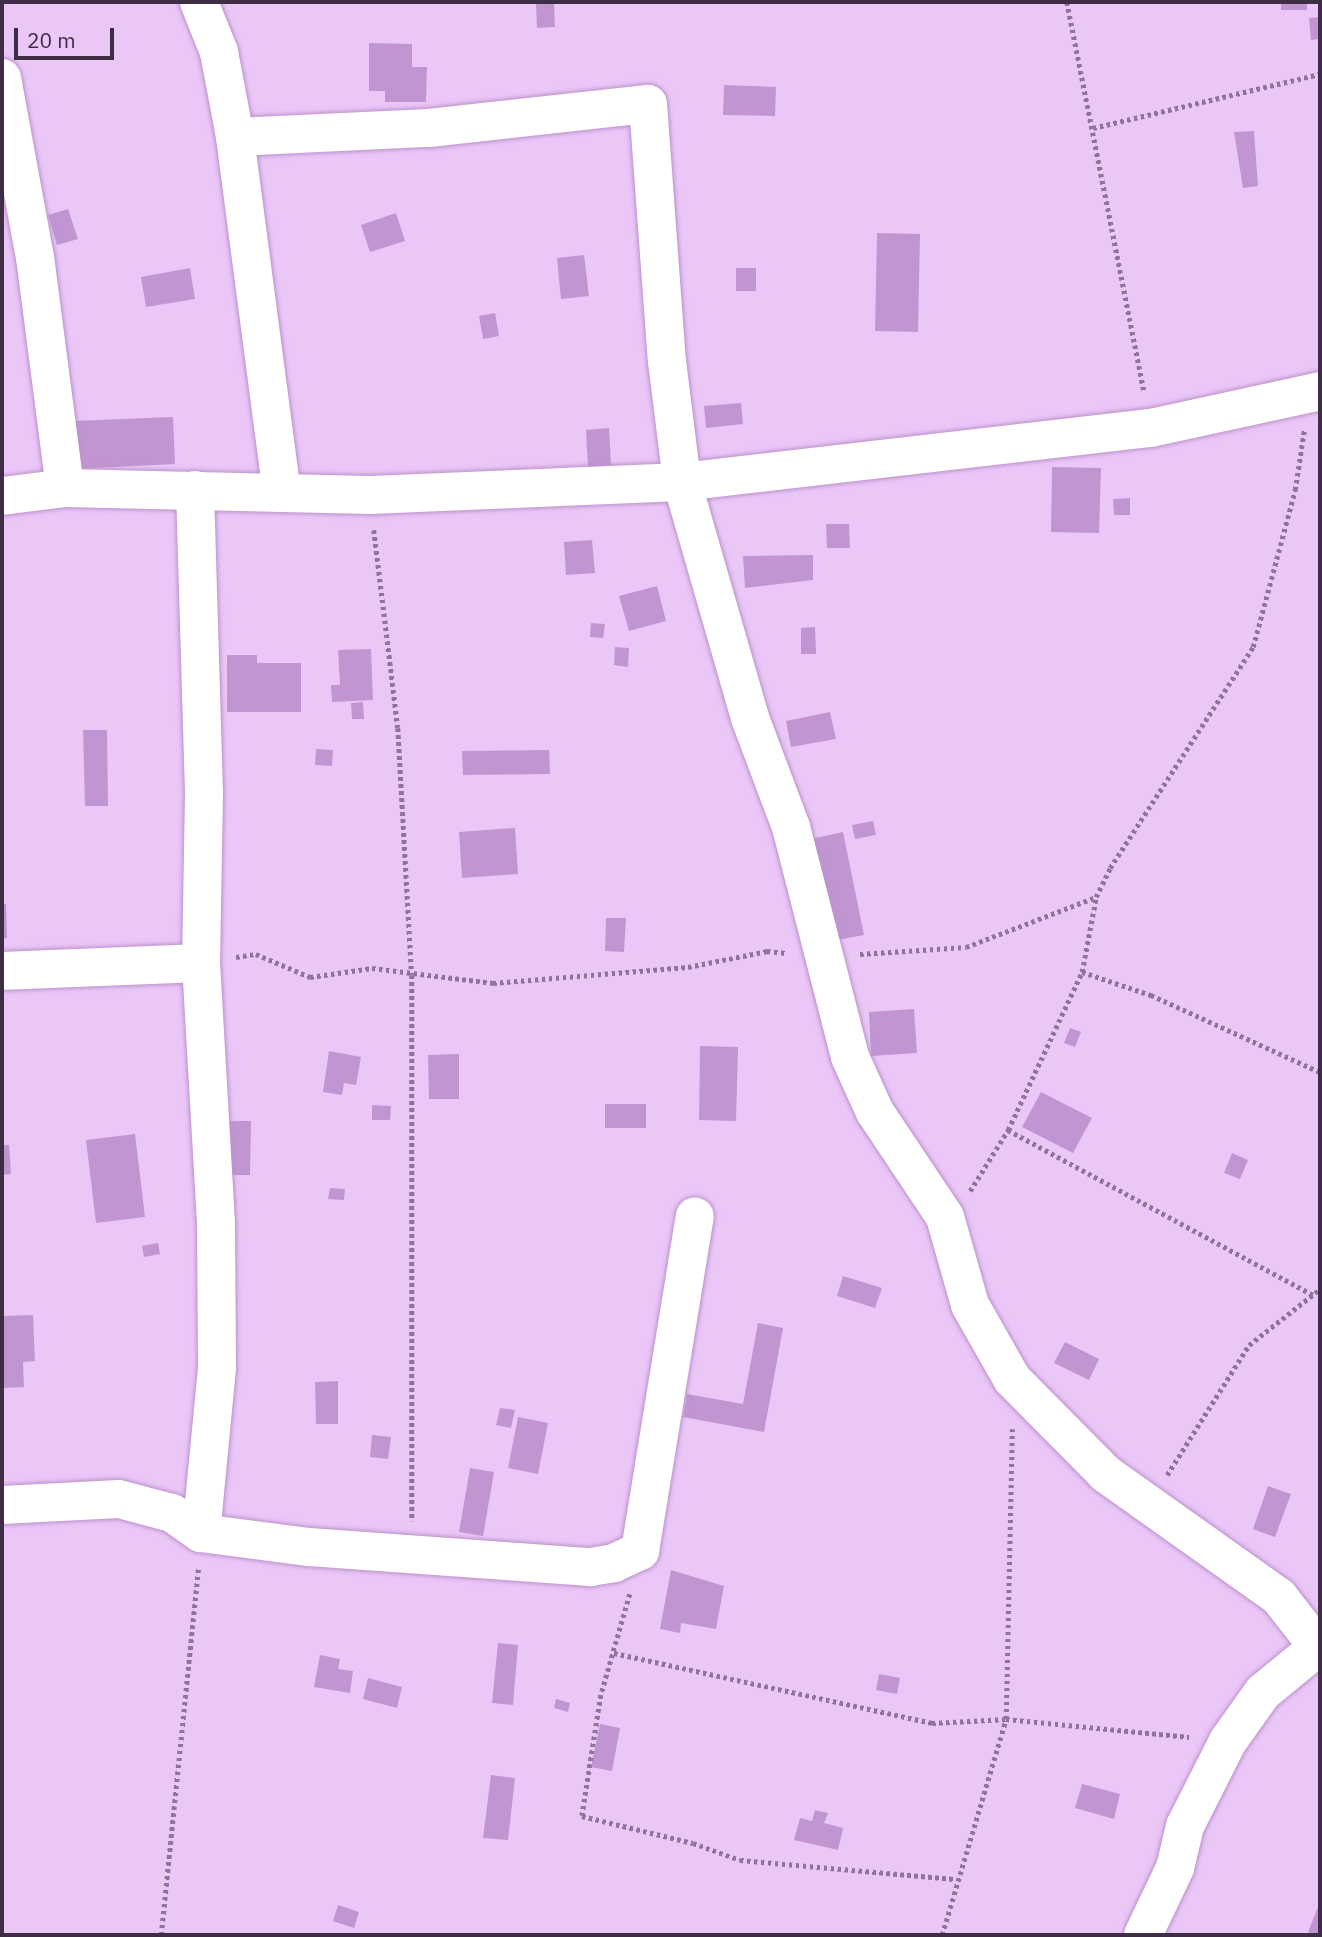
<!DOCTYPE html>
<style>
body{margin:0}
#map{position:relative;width:1322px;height:1937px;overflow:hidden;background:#ebc7f8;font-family:"IBM Plex Sans",sans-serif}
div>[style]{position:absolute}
.building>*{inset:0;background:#c195d1}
.path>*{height:4.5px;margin-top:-2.25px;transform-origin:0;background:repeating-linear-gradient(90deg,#8e7498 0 3.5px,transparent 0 7px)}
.roads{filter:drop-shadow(0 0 2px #bc91cb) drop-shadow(0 0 2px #bc91cb)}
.minor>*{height:38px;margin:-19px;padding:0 19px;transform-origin:19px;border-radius:19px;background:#fff}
span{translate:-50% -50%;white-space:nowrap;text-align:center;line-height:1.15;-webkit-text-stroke:5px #ebc7f8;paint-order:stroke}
.frame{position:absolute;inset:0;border:4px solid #3f2d46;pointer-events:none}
.scale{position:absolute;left:14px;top:28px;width:100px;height:32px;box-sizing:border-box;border:4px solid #3f2d46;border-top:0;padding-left:9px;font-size:21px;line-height:24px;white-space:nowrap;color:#3f2d46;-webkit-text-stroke:5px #ebc7f8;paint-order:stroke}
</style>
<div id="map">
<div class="building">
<i style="clip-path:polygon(1281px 2px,1307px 2px,1307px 10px,1281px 10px)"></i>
<i style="clip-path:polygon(536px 3px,554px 3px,555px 27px,537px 28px)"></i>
<i style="clip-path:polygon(1320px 17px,1320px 39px,1311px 40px,1309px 18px)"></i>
<i style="clip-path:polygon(369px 43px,412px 44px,412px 67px,427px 67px,426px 102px,385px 102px,385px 91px,369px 91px)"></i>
<i style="clip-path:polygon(724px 85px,776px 87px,775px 116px,723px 115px)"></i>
<i style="clip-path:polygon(1254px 131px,1258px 186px,1243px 188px,1234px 132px)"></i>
<i style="clip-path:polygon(68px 209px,78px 239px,57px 245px,48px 215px)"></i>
<i style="clip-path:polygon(396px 213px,405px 241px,370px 252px,361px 225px)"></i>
<i style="clip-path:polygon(877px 233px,920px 234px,918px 332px,875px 331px)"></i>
<i style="clip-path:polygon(584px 255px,589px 296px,561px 299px,557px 258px)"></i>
<i style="clip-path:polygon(190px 268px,195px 299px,146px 307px,141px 277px)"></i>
<i style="clip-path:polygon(736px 268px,756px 268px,756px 291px,736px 291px)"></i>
<i style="clip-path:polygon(495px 313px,499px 336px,483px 339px,479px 316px)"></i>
<i style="clip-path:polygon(741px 403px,743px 424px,706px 428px,704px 406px)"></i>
<i style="clip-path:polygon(173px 417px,175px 464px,74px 469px,72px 421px)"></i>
<i style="clip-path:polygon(609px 428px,611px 465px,588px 467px,586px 430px)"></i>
<i style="clip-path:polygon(1052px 467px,1101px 468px,1099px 533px,1051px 532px)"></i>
<i style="clip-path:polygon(1130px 498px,1130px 515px,1114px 515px,1113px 499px)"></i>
<i style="clip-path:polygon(826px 524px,849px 524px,850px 548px,827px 548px)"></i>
<i style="clip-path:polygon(592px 540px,595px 573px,566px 575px,564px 542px)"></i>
<i style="clip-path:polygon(813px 555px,813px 580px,745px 588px,743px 556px)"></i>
<i style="clip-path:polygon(657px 586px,666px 621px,629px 631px,619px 596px)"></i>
<i style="clip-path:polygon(591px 623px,605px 624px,603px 638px,590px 637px)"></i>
<i style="clip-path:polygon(815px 627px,816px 654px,801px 654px,801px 628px)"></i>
<i style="clip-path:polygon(615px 647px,629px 648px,628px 667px,614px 665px)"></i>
<i style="clip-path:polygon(371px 649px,373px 700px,332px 702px,331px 685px,340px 685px,338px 650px)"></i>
<i style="clip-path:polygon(227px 655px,257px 655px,257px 663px,301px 663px,301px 712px,227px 712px)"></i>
<i style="clip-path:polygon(363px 702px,364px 719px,352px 719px,351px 703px)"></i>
<i style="clip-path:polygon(830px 712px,836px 739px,791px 747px,786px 721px)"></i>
<i style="clip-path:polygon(83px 730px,107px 730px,108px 806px,85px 806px)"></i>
<i style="clip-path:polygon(316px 749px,333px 750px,332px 766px,315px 765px)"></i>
<i style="clip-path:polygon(549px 750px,550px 774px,463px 775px,462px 751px)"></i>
<i style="clip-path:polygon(873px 821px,876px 835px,855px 839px,852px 825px)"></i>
<i style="clip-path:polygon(515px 828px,518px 874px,462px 878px,459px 832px)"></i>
<i style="clip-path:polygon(843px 832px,864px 935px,832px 941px,811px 839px)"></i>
<i style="clip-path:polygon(2px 904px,6px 904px,7px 938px,2px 938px)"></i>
<i style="clip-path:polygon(606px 918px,626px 918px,624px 952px,605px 951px)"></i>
<i style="clip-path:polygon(914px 1009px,917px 1053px,871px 1056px,869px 1012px)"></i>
<i style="clip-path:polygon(1070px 1028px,1081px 1032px,1075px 1047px,1064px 1043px)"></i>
<i style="clip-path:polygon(700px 1046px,738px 1047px,736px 1121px,699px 1120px)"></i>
<i style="clip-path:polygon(329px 1051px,361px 1057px,356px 1085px,344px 1083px,342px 1095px,323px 1092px)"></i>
<i style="clip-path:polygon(459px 1054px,459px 1099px,429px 1099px,428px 1055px)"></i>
<i style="clip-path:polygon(1041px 1092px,1092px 1118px,1073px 1153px,1022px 1127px)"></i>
<i style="clip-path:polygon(605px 1104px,646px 1104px,646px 1128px,605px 1128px)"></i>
<i style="clip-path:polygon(372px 1105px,391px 1106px,390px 1120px,372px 1120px)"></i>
<i style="clip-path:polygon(229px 1121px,251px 1121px,250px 1175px,228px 1175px)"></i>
<i style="clip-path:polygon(135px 1134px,145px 1217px,96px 1223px,86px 1140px)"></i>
<i style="clip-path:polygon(2px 1145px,9px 1145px,11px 1174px,2px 1175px)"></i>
<i style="clip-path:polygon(1232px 1153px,1248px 1160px,1240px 1179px,1224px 1173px)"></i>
<i style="clip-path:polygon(330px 1188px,345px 1189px,344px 1200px,328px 1199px)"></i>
<i style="clip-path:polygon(158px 1243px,160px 1254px,144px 1257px,142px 1246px)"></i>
<i style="clip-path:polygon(843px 1276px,882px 1288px,875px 1308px,837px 1296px)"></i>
<i style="clip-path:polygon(33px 1315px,35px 1361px,23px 1362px,24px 1387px,2px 1388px,2px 1316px)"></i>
<i style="clip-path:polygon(758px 1323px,783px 1328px,764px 1432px,683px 1417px,687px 1394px,743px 1404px)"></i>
<i style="clip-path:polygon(1065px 1342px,1099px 1359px,1089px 1380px,1054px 1363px)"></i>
<i style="clip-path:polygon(338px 1381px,338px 1424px,316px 1424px,315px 1382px)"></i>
<i style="clip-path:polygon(500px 1408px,515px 1410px,511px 1428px,496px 1425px)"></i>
<i style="clip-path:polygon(518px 1417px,548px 1423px,538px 1474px,508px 1468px)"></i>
<i style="clip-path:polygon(372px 1435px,391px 1437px,388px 1459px,370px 1457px)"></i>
<i style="clip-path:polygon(470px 1468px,494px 1472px,483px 1536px,459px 1532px)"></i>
<i style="clip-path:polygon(1268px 1486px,1291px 1494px,1275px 1537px,1253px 1529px)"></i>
<i style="clip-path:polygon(671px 1570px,724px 1586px,716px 1629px,681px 1623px,680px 1633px,660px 1629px)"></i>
<i style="clip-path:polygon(498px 1643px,518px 1645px,513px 1705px,492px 1703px)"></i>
<i style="clip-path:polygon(320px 1655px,340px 1659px,338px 1669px,353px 1671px,350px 1693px,314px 1687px)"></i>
<i style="clip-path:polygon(879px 1674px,900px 1678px,897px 1694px,876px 1690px)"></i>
<i style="clip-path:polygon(368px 1678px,402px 1687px,397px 1708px,363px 1699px)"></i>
<i style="clip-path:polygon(556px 1699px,570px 1703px,568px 1712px,554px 1708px)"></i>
<i style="clip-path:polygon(600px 1724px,620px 1728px,612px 1771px,591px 1767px)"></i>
<i style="clip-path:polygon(491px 1775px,515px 1778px,508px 1840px,483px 1838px)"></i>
<i style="clip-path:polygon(1082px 1784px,1120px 1794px,1114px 1819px,1075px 1808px)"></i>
<i style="clip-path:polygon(815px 1810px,828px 1813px,824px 1823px,843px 1828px,838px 1850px,794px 1840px,800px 1818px,812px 1821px)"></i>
<i style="clip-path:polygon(1320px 1902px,1320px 1935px,1316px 1935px,1308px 1932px)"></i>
<i style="clip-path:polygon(338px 1905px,359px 1912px,354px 1928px,333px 1921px)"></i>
</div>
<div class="path">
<i style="left:1067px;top:2px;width:398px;rotate:78.8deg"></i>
<i style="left:1093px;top:128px;width:233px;rotate:-13.4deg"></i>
<i style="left:374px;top:530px;width:199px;rotate:83.1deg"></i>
<i style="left:398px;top:728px;width:247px;rotate:86.8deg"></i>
<i style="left:412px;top:975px;width:546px;rotate:90deg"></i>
<i style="left:860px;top:954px;width:106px;rotate:-3.8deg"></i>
<i style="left:966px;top:947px;width:139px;rotate:-21deg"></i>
<i style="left:236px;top:957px;width:20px;rotate:-9deg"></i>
<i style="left:256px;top:954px;width:59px;rotate:23.1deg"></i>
<i style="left:310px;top:977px;width:63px;rotate:-8.3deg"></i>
<i style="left:372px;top:968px;width:122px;rotate:7.1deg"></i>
<i style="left:493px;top:983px;width:196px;rotate:-4.7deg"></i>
<i style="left:688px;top:967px;width:81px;rotate:-11.4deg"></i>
<i style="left:767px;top:951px;width:19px;rotate:6deg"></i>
<i style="left:1082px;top:972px;width:76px;rotate:-79.4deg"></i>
<i style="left:1096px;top:897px;width:32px;rotate:-64deg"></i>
<i style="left:1110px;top:868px;width:263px;rotate:-57.1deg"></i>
<i style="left:1253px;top:647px;width:163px;rotate:-75deg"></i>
<i style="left:1295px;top:490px;width:60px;rotate:-81.3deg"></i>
<i style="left:1008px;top:1130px;width:347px;rotate:28.4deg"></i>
<i style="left:970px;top:1191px;width:72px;rotate:-58.1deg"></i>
<i style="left:1008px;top:1130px;width:174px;rotate:-64.9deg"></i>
<i style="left:1082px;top:972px;width:73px;rotate:18.4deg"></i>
<i style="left:1151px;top:995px;width:186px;rotate:24.5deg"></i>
<i style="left:1167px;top:1475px;width:154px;rotate:-57.8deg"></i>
<i style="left:1249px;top:1345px;width:90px;rotate:-38.3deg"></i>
<i style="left:630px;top:1594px;width:105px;rotate:106deg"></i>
<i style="left:601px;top:1695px;width:122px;rotate:98.9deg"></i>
<i style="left:582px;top:1816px;width:114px;rotate:13.7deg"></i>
<i style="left:693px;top:1843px;width:50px;rotate:19.9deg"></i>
<i style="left:740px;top:1860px;width:215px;rotate:5.1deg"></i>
<i style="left:614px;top:1653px;width:326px;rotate:12.4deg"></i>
<i style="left:932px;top:1723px;width:74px;rotate:-3.1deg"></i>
<i style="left:1006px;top:1719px;width:184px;rotate:5.6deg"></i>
<i style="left:161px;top:1935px;width:368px;rotate:-84.2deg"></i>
<i style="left:942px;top:1935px;width:225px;rotate:-73.5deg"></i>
<i style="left:1006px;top:1719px;width:290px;rotate:-88.8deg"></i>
</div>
<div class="roads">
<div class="minor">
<i style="left:199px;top:2px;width:54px;rotate:68.2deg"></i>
<i style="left:219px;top:52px;width:86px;rotate:79.3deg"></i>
<i style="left:235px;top:137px;width:358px;rotate:82.5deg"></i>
<i style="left:2px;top:78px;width:182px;rotate:79.6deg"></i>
<i style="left:35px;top:257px;width:233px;rotate:82.6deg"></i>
<i style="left:235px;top:137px;width:194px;rotate:-2.7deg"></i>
<i style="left:429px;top:128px;width:220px;rotate:-6.3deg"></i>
<i style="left:648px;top:104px;width:258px;rotate:85.8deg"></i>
<i style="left:667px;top:361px;width:122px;rotate:82.9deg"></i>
<i style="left:682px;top:482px;width:246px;rotate:73.9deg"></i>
<i style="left:750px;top:718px;width:116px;rotate:69.4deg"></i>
<i style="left:791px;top:827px;width:237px;rotate:75.6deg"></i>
<i style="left:850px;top:1057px;width:60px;rotate:65.6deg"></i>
<i style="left:875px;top:1112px;width:126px;rotate:56.3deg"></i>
<i style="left:945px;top:1217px;width:91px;rotate:74.1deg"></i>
<i style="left:970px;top:1305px;width:85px;rotate:60.4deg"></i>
<i style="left:1012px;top:1379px;width:134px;rotate:45.3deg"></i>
<i style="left:1106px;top:1474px;width:212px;rotate:35.4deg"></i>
<i style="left:1279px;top:1597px;width:63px;rotate:52deg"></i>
<i style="left:1318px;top:1647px;width:71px;rotate:140.7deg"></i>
<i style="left:1263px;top:1692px;width:60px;rotate:125.5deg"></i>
<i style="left:1228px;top:1741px;width:95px;rotate:116.8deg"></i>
<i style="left:1185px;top:1826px;width:43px;rotate:103.4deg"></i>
<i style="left:1175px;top:1868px;width:74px;rotate:115.5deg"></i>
<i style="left:195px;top:490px;width:303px;rotate:88.3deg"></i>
<i style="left:204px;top:793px;width:170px;rotate:91deg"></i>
<i style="left:201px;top:963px;width:259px;rotate:86.7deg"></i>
<i style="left:216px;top:1222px;width:146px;rotate:89.6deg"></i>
<i style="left:217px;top:1368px;width:166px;rotate:95.5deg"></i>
<i style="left:2px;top:496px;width:64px;rotate:-7.2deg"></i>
<i style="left:65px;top:488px;width:305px;rotate:1.3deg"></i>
<i style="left:370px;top:495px;width:312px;rotate:-2.4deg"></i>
<i style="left:682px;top:482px;width:472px;rotate:-6.6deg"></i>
<i style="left:1151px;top:428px;width:173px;rotate:-12.3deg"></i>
<i style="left:2px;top:971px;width:199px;rotate:-2.3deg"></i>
<i style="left:2px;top:1505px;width:117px;rotate:-2.9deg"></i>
<i style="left:119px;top:1499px;width:55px;rotate:14.8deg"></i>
<i style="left:172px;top:1513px;width:35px;rotate:35deg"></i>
<i style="left:201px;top:1533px;width:109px;rotate:7.4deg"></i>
<i style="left:309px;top:1547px;width:282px;rotate:4.1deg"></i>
<i style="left:590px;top:1567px;width:24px;rotate:-9deg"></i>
<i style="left:614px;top:1563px;width:29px;rotate:-25deg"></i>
<i style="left:640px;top:1551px;width:339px;rotate:-80.7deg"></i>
</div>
</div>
<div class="frame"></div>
<div class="scale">20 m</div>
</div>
